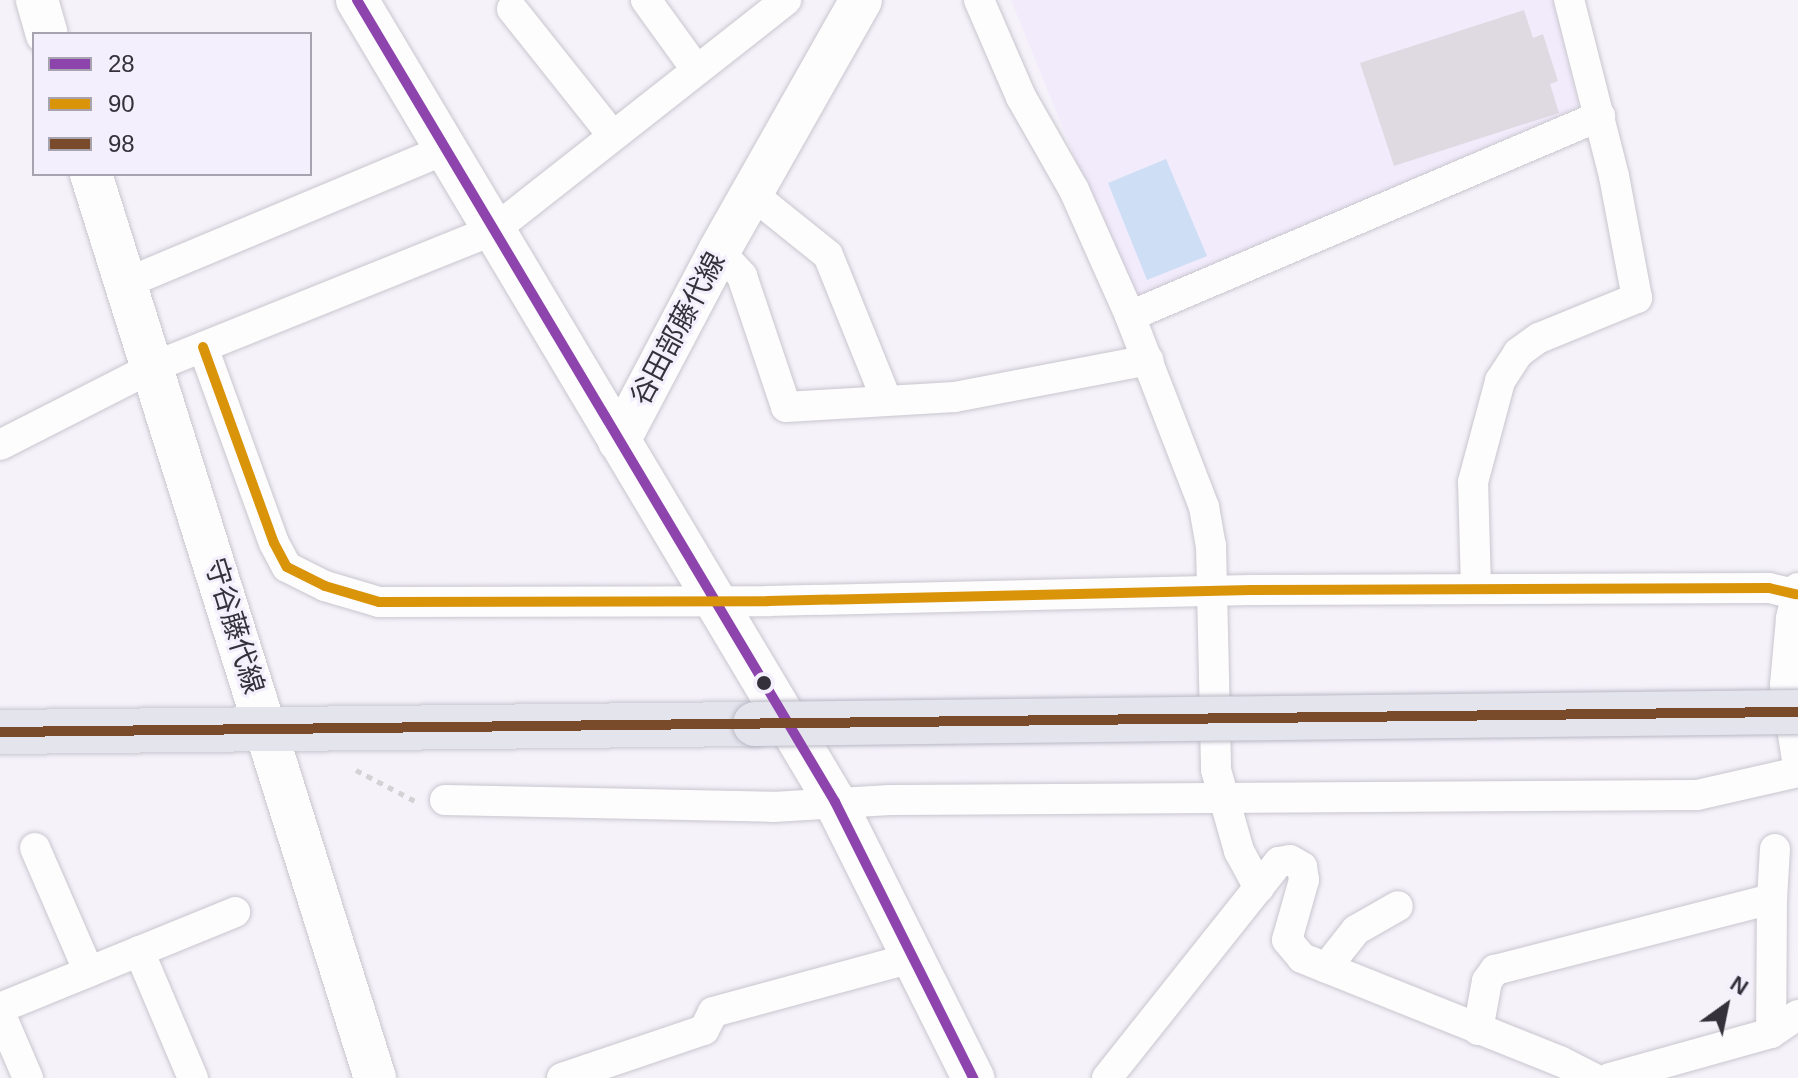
<!DOCTYPE html>
<meta charset="utf-8">
<style>
body{margin:0}
#map{position:relative;width:1798px;height:1078px;overflow:hidden;background:#f5f2fa;font-family:Arial,"Noto Sans JP",sans-serif}
div>[style]{position:absolute}
.built>*{inset:0;background:#f1ebfc}
.water>*{inset:0;background:#cedef5}
.building>*{inset:0;background:#dfdae1}
.path>*{height:5px;margin-top:-2.5px;transform-origin:0;background:repeating-linear-gradient(90deg,#d3d2d5 0 6px,transparent 0 12px)}
.roads{filter:drop-shadow(0 0 2px #c9c6ce) drop-shadow(0 0 2px #c9c6ce)}
.street>*{height:30px;margin:-15px;padding:0 15px;transform-origin:15px;border-radius:15px;background:#fefdfe}
.secondary>*{height:42px;margin:-21px;padding:0 21px;transform-origin:21px;border-radius:21px;background:#fefdfe}
.highway>*{height:44px;margin:-22px;padding:0 22px;transform-origin:22px;border-radius:22px;background:#e4e4ed}
.bridges{filter:drop-shadow(0 0 2px #b9b8c4) drop-shadow(0 0 2px #b9b8c4)}
.highway-bridge>*{height:44px;margin:-22px;padding:0 22px;transform-origin:22px;border-radius:22px;background:#e4e4ed}
.bus-1>*{height:10px;margin:-5px;padding:0 5px;transform-origin:5px;border-radius:5px;background:#8e44ad}
.bus-2>*{height:10px;margin:-5px;padding:0 5px;transform-origin:5px;border-radius:5px;background:#da9409}
.bus-3>*{height:10px;margin:-5px;padding:0 5px;transform-origin:5px;border-radius:5px;background:#7a4b2a}
.dots>*{width:22px;height:22px;translate:-50% -50%;box-sizing:border-box;border:4px solid #f4effd;border-radius:50%}
span{translate:-50% -50%;white-space:nowrap;text-align:center;line-height:1.15;-webkit-text-stroke:6px #f4effd;paint-order:stroke}
.street-label{font-size:28px;color:#34313a}
.legend{position:absolute;left:32px;top:32px;width:280px;height:144px;box-sizing:border-box;background:#f4effd;border:2px solid #a7a3af;margin:0;padding:10px 14px;list-style:none;font-size:24px;color:#34313a}
.legend li{display:flex;align-items:center;gap:16px;height:40px}
.legend b{width:40px;border:2px solid #a7a3af}
.north{position:absolute;left:1686px;top:966px;width:80px;height:80px;-webkit-text-stroke:6px #f4effd;paint-order:stroke;rotate:33deg;font-size:22px;font-weight:700;line-height:32px;text-align:center;color:#34313a}
.north::after{content:'';display:block;margin:auto;width:28px;height:36px;background:#34313a;clip-path:polygon(50% 0,100% 100%,50% 72%,0 100%)}
</style>
<div id="map">
<div class="built">
<i style="clip-path:polygon(1011px 0,1553px 0,1579px 107px,1133px 301px)"></i>
</div>
<div class="water">
<i style="clip-path:polygon(1166px 159px,1207px 256px,1147px 280px,1108px 183px)"></i>
</div>
<div class="building">
<i style="clip-path:polygon(1524px 10px,1533px 38px,1543px 34px,1558px 81px,1550px 84px,1559px 113px,1394px 166px,1360px 63px)"></i>
</div>
<div class="path">
<i style="left:356px;top:770px;width:69px;rotate:27.7deg"></i>
</div>
<div class="roads">
<div class="street">
<i style="left:646px;top:0;width:85px;rotate:54.1deg"></i>
<i style="left:979px;top:0;width:106px;rotate:66.6deg"></i>
<i style="left:1021px;top:97px;width:107px;rotate:60.3deg"></i>
<i style="left:1074px;top:190px;width:138px;rotate:66deg"></i>
<i style="left:1130px;top:316px;width:205px;rotate:68.8deg"></i>
<i style="left:1204px;top:507px;width:39px;rotate:80deg"></i>
<i style="left:1211px;top:545px;width:225px;rotate:88.7deg"></i>
<i style="left:1216px;top:770px;width:84px;rotate:74.1deg"></i>
<i style="left:1239px;top:851px;width:42px;rotate:61.6deg"></i>
<i style="left:512px;top:9px;width:162px;rotate:51.5deg"></i>
<i style="left:752px;top:194px;width:97px;rotate:38.8deg"></i>
<i style="left:828px;top:255px;width:157px;rotate:68deg"></i>
<i style="left:719px;top:251px;width:34px;rotate:47deg"></i>
<i style="left:742px;top:276px;width:138px;rotate:71.4deg"></i>
<i style="left:786px;top:407px;width:169px;rotate:-3.4deg"></i>
<i style="left:955px;top:397px;width:197px;rotate:-10.8deg"></i>
<i style="left:126px;top:283px;width:347px;rotate:-22.7deg"></i>
<i style="left:1130px;top:316px;width:511px;rotate:-23.05deg"></i>
<i style="left:203px;top:347px;width:208px;rotate:70.1deg"></i>
<i style="left:274px;top:543px;width:27px;rotate:62deg"></i>
<i style="left:287px;top:567px;width:42px;rotate:26.6deg"></i>
<i style="left:325px;top:586px;width:56px;rotate:16.5deg"></i>
<i style="left:379px;top:602px;width:389px;rotate:-0.1deg"></i>
<i style="left:768px;top:601px;width:483px;rotate:-1.3deg"></i>
<i style="left:1251px;top:590px;width:518px;rotate:-0.22deg"></i>
<i style="left:1769px;top:588px;width:28px;rotate:13deg"></i>
<i style="left:0;top:445px;width:172px;rotate:-27deg"></i>
<i style="left:153px;top:367px;width:367px;rotate:-21.9deg"></i>
<i style="left:494px;top:230px;width:372px;rotate:-38.2deg"></i>
<i style="left:1476px;top:588px;width:106px;rotate:-91.6deg"></i>
<i style="left:1473px;top:482px;width:105px;rotate:-75deg"></i>
<i style="left:1500px;top:381px;width:33px;rotate:-57deg"></i>
<i style="left:1518px;top:353px;width:26px;rotate:-36deg"></i>
<i style="left:1539px;top:338px;width:106px;rotate:-22.2deg"></i>
<i style="left:1637px;top:298px;width:124px;rotate:-100.7deg"></i>
<i style="left:1614px;top:176px;width:182px;rotate:-104.3deg"></i>
<i style="left:1798px;top:588px;width:32px;rotate:103deg"></i>
<i style="left:1791px;top:619px;width:66px;rotate:95.2deg"></i>
<i style="left:1785px;top:685px;width:82px;rotate:80.9deg"></i>
<i style="left:445px;top:800px;width:328px;rotate:1.2deg"></i>
<i style="left:773px;top:807px;width:117px;rotate:-3.4deg"></i>
<i style="left:890px;top:800px;width:807px;rotate:-0.35deg"></i>
<i style="left:1697px;top:795px;width:104px;rotate:-12.8deg"></i>
<i style="left:35px;top:848px;width:135px;rotate:66.5deg"></i>
<i style="left:1772px;top:899px;width:50px;rotate:-86.6deg"></i>
<i style="left:139px;top:951px;width:138px;rotate:67deg"></i>
<i style="left:1326px;top:968px;width:48px;rotate:-51.7deg"></i>
<i style="left:1356px;top:930px;width:48px;rotate:-29.7deg"></i>
<i style="left:0;top:1008px;width:254px;rotate:-22.2deg"></i>
<i style="left:0;top:1013px;width:71px;rotate:66.7deg"></i>
<i style="left:1478px;top:1030px;width:50px;rotate:-79.6deg"></i>
<i style="left:1487px;top:981px;width:14px;rotate:-54deg"></i>
<i style="left:1495px;top:970px;width:286px;rotate:-14.4deg"></i>
<i style="left:1772px;top:899px;width:134px;rotate:90.4deg"></i>
<i style="left:562px;top:1078px;width:150px;rotate:-18.7deg"></i>
<i style="left:704px;top:1030px;width:20px;rotate:-63deg"></i>
<i style="left:713px;top:1012px;width:209px;rotate:-15.2deg"></i>
<i style="left:1107px;top:1078px;width:276px;rotate:-51.5deg"></i>
<i style="left:1279px;top:862px;width:11px;rotate:-10deg"></i>
<i style="left:1290px;top:860px;width:14px;rotate:30deg"></i>
<i style="left:1302px;top:867px;width:13px;rotate:81deg"></i>
<i style="left:1304px;top:880px;width:62px;rotate:105.8deg"></i>
<i style="left:1287px;top:940px;width:23px;rotate:50deg"></i>
<i style="left:1302px;top:958px;width:278px;rotate:21.8deg"></i>
<i style="left:1560px;top:1061px;width:37px;rotate:27deg"></i>
<i style="left:1610px;top:1078px;width:167px;rotate:-15.6deg"></i>
<i style="left:1771px;top:1033px;width:32px;rotate:-34deg"></i>
</div>
<div class="secondary">
<i style="left:37px;top:0;width:35px;rotate:74deg"></i>
<i style="left:357px;top:0;width:934px;rotate:59.2deg"></i>
<i style="left:835px;top:802px;width:309px;rotate:63.4deg"></i>
<i style="left:91px;top:174px;width:948px;rotate:72.56deg"></i>
<i style="left:619px;top:441px;width:215px;rotate:-62.2deg"></i>
<i style="left:719px;top:251px;width:288px;rotate:-60.5deg"></i>
</div>
<div class="highway">
<i style="left:0;top:732px;width:755px;rotate:-0.61deg"></i>
</div>
</div>
<div class="bridges">
<div class="highway-bridge">
<i style="left:755px;top:724px;width:1043px;rotate:-0.66deg"></i>
</div>
</div>
<div class="bus-1">
<i style="left:357px;top:0;width:934px;rotate:59.2deg"></i>
<i style="left:835px;top:802px;width:309px;rotate:63.4deg"></i>
</div>
<div class="bus-2">
<i style="left:203px;top:347px;width:208px;rotate:70.1deg"></i>
<i style="left:274px;top:543px;width:27px;rotate:62deg"></i>
<i style="left:287px;top:567px;width:42px;rotate:26.6deg"></i>
<i style="left:325px;top:586px;width:56px;rotate:16.5deg"></i>
<i style="left:379px;top:602px;width:389px;rotate:-0.1deg"></i>
<i style="left:768px;top:601px;width:483px;rotate:-1.3deg"></i>
<i style="left:1251px;top:590px;width:518px;rotate:-0.22deg"></i>
<i style="left:1769px;top:588px;width:28px;rotate:13deg"></i>
</div>
<div class="bus-3">
<i style="left:0;top:732px;width:1798px;rotate:-0.64deg"></i>
</div>
<div class="dots">
<i style="left:764px;top:683px;background:#34313a"></i>
</div>
<div class="street-label">
<span style="left:678px;top:329px;rotate:-62deg">谷田部藤代線</span>
<span style="left:234px;top:626px;rotate:73deg">守谷藤代線</span>
</div>
<ul class="legend">
<li><b style="height:10px;background:#8e44ad"></b>28</li>
<li><b style="height:10px;background:#da9409"></b>90</li>
<li><b style="height:10px;background:#7a4b2a"></b>98</li>
</ul>
<div class="north">N</div>
</div>
